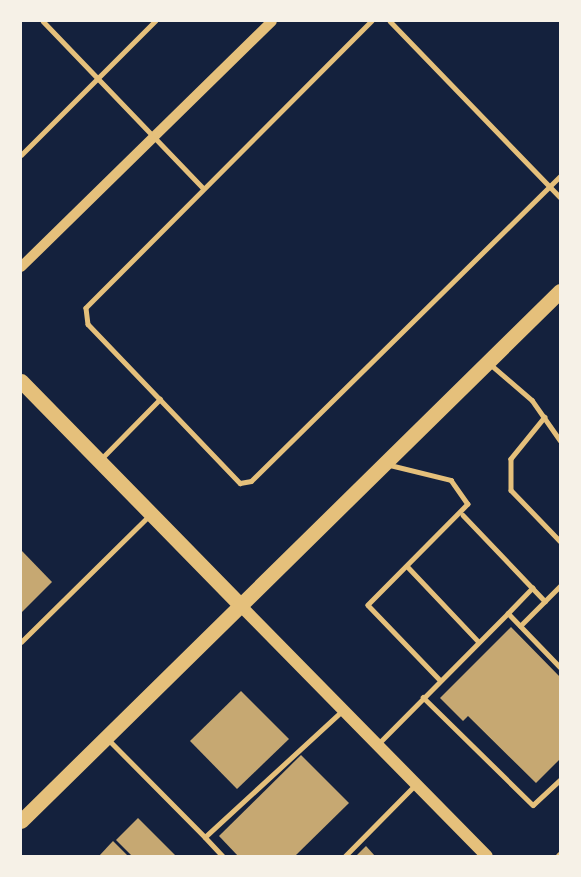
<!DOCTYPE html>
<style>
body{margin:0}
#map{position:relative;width:581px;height:877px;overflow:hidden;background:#14213d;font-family:Figtree,sans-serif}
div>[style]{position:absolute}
.building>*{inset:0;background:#c6a872}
.service>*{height:4.5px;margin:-2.25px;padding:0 2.25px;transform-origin:2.25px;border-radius:2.25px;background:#e5c07b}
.minor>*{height:6px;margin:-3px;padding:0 3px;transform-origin:3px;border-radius:3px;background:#e5c07b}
.tertiary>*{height:10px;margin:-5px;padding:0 5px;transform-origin:5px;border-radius:5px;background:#e5c07b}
.secondary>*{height:12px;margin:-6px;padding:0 6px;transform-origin:6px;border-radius:6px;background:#e5c07b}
.primary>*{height:15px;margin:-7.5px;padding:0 7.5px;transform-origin:7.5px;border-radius:7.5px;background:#e5c07b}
span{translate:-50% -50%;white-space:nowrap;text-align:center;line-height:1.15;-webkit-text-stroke:5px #f6f1e7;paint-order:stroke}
.frame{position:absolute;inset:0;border:22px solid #f6f1e7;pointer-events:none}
</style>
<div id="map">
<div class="building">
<i style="clip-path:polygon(21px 550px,52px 582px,21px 613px)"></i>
<i style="clip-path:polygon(511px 627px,560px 677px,560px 759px,536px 783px,468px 716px,463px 721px,440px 698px)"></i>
<i style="clip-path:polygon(241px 691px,289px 739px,237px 789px,190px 741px)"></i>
<i style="clip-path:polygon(301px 755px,349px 803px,295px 856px,238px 856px,219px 836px)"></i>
<i style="clip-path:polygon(138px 818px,176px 856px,132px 856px,116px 840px)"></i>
<i style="clip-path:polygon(113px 841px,128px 856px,99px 856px)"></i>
<i style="clip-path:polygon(366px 846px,375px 856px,356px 856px)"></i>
</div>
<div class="service">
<i style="left:43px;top:21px;width:231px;rotate:46.2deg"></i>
<i style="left:372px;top:21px;width:405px;rotate:134.9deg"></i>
<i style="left:86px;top:308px;width:16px;rotate:83deg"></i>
<i style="left:88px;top:324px;width:220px;rotate:46.3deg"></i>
<i style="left:240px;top:483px;width:11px;rotate:-10deg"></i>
<i style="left:251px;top:481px;width:434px;rotate:-44.6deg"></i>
<i style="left:390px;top:21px;width:245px;rotate:46deg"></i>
<i style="left:21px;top:155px;width:190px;rotate:-45deg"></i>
<i style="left:490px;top:364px;width:55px;rotate:40.6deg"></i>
<i style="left:532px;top:400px;width:49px;rotate:55deg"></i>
<i style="left:545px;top:417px;width:54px;rotate:129deg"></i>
<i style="left:511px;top:459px;width:31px;rotate:90deg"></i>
<i style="left:511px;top:490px;width:71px;rotate:46.1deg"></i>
<i style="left:101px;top:459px;width:84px;rotate:-45.5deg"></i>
<i style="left:390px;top:465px;width:63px;rotate:13.8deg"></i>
<i style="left:451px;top:480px;width:29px;rotate:55deg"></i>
<i style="left:468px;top:504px;width:142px;rotate:134.7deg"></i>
<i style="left:368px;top:605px;width:104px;rotate:46.2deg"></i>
<i style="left:463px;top:515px;width:119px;rotate:46.4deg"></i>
<i style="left:408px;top:567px;width:103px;rotate:46.6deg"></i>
<i style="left:508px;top:613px;width:35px;rotate:-46deg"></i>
<i style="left:520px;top:626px;width:57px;rotate:-45deg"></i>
<i style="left:21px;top:642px;width:181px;rotate:-44.6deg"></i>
<i style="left:423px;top:697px;width:154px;rotate:44.5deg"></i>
<i style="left:533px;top:805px;width:37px;rotate:-43deg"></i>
<i style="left:107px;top:738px;width:139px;rotate:45.3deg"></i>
<i style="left:205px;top:837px;width:185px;rotate:-42.6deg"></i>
<i style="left:379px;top:743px;width:183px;rotate:-45.2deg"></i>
<i style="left:508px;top:613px;width:75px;rotate:46.1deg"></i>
<i style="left:205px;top:837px;width:26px;rotate:47deg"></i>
<i style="left:345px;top:856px;width:101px;rotate:-45.4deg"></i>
</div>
<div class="minor">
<i style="left:559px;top:856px;width:1px;rotate:-45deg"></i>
</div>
<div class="tertiary">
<i style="left:21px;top:267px;width:351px;rotate:-44.4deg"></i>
</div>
<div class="secondary">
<i style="left:240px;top:605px;width:352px;rotate:45.5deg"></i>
</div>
<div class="primary">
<i style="left:21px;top:381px;width:313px;rotate:45.6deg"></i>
<i style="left:21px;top:821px;width:756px;rotate:-44.52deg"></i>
</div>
<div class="frame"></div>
</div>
